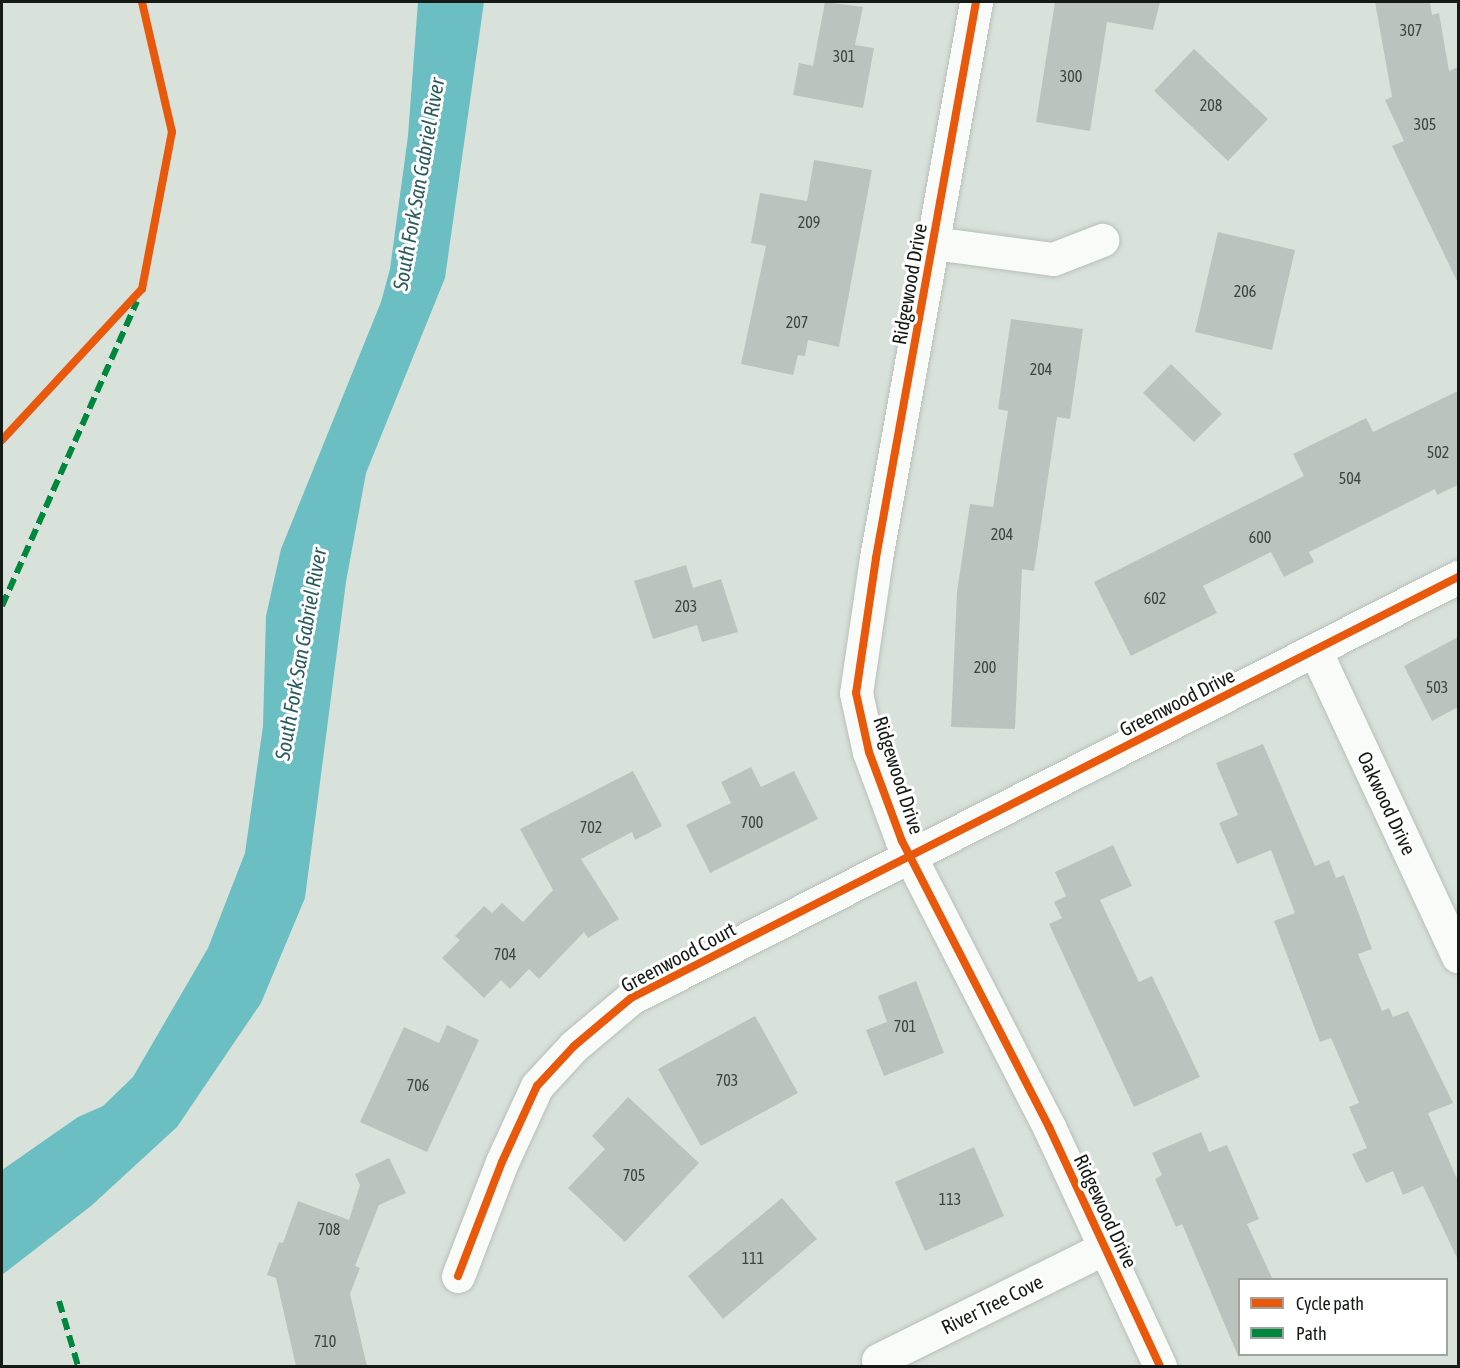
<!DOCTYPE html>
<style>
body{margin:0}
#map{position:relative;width:1460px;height:1368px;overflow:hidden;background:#d8e2da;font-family:"Asap Condensed",sans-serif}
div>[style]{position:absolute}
.water>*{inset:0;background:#6bbec2}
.building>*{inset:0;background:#bbc3be}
.roads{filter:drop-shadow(0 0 2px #b9bfba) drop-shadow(0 0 2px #b9bfba)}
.minor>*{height:33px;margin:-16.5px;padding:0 16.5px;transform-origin:16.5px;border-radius:16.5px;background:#f9fbf9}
.quiet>*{height:6px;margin-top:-3px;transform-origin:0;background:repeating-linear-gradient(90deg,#00873e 0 12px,transparent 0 18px)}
.cycleway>*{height:8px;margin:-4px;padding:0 4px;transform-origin:4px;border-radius:4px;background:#e8590c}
span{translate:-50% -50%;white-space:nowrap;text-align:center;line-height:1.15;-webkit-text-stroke:6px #fff;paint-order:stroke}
.number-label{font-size:16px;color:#3e443f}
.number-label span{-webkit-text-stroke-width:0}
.street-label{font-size:20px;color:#151a15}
.water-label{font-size:21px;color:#2b5b5f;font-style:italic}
.frame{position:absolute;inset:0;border:3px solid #151a15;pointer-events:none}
.legend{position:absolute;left:1238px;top:1278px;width:210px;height:78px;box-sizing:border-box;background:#fff;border:2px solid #a1a3a1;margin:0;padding:8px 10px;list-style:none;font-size:18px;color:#151a15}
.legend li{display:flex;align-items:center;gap:12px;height:30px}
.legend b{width:30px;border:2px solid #a1a3a1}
</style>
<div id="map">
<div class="water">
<i style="clip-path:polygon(418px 2px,484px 2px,445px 278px,366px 473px,346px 582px,305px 898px,261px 1003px,177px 1127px,91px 1206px,2px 1275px,2px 1170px,78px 1117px,103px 1106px,133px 1077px,208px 948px,245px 853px,263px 726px,266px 616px,281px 549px,381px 302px,390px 269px,408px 136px)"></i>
</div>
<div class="building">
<i style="clip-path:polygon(825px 2px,863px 7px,855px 45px,874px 48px,863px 108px,793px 95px,799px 63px,813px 66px)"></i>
<i style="clip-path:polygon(1055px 2px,1160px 2px,1153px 30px,1107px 22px,1090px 131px,1036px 122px)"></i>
<i style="clip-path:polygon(1375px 2px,1430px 2px,1432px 15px,1439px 13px,1449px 71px,1458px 67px,1458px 283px,1392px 146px,1404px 141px,1385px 100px,1392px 97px)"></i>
<i style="clip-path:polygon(1194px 49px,1268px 119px,1228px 161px,1154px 91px)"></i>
<i style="clip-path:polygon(814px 160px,872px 170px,839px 347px,808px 340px,805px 356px,798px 355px,793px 375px,741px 364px,766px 246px,751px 243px,760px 193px,807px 201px)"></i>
<i style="clip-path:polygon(1218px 232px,1295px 250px,1272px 350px,1195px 332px)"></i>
<i style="clip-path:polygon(1011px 319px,1083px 329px,1070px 419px,1057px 417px,1034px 571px,1022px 569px,1015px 729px,951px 727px,957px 592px,970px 504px,993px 507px,1008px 411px,998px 409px)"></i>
<i style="clip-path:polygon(1171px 364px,1222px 414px,1194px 442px,1143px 393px)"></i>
<i style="clip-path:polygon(1458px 391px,1458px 485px,1437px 495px,1435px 489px,1309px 552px,1314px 562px,1284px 577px,1271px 552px,1203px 586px,1217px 613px,1131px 656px,1094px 582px,1304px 476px,1293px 454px,1366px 418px,1373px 432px)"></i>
<i style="clip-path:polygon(686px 565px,693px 588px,721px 579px,738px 632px,702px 642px,697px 625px,653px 639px,634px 581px)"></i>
<i style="clip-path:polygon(1458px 637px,1458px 707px,1432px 721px,1404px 666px)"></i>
<i style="clip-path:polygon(1263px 744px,1315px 866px,1329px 860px,1336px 878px,1344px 875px,1372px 949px,1358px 954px,1382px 1011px,1389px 1008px,1393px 1017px,1408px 1011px,1453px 1103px,1428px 1113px,1458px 1181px,1458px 1260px,1423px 1186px,1403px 1195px,1393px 1171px,1366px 1183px,1352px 1154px,1367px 1148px,1349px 1107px,1359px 1103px,1331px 1038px,1320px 1042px,1274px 921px,1295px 913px,1271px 850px,1237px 864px,1219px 823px,1238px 815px,1216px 763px)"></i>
<i style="clip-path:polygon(751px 767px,761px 787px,794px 771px,818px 819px,710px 873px,686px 825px,731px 803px,721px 782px)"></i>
<i style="clip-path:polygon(633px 771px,662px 826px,635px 840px,632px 832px,581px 859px,619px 919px,588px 938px,584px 932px,539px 979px,529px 969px,510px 989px,501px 980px,484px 998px,442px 958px,460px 940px,455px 936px,484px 906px,492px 913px,502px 903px,523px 922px,553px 890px,520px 829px)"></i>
<i style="clip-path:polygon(1113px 845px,1132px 886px,1100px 900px,1139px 982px,1152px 976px,1200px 1077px,1134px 1107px,1049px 924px,1062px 918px,1054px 902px,1066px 896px,1055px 872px)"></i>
<i style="clip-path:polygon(916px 981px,944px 1053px,884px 1076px,866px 1030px,887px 1022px,878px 996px)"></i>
<i style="clip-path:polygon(755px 1016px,798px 1093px,701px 1146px,658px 1069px)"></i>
<i style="clip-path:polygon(447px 1025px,479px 1040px,427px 1152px,360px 1122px,404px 1027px,439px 1043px)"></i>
<i style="clip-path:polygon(628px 1097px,699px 1163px,625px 1242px,568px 1188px,605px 1149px,592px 1136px)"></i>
<i style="clip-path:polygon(1201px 1132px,1209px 1152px,1227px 1145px,1259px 1219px,1247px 1224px,1273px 1280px,1239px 1280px,1239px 1358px,1182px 1224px,1176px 1227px,1155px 1179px,1162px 1175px,1152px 1153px)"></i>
<i style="clip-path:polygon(974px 1147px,1004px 1216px,925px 1251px,895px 1182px)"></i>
<i style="clip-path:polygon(389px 1158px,406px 1193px,379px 1205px,355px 1266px,360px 1268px,350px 1294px,367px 1366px,296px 1366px,276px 1278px,267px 1275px,279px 1242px,283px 1243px,298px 1201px,349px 1220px,360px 1185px,355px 1174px)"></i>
<i style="clip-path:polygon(782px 1198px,817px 1239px,723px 1319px,688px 1276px)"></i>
</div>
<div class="roads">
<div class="minor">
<i style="left:976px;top:2px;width:565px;rotate:100.2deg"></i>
<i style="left:876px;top:558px;width:136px;rotate:98.4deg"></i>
<i style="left:856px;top:693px;width:60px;rotate:77.6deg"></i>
<i style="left:869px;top:752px;width:95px;rotate:69.7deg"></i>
<i style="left:902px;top:841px;width:322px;rotate:62.8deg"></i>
<i style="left:1049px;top:1127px;width:264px;rotate:65.1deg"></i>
<i style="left:933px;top:243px;width:121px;rotate:7.6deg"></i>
<i style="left:1053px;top:259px;width:53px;rotate:-21.2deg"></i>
<i style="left:1315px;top:650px;width:338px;rotate:65deg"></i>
<i style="left:458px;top:1276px;width:122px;rotate:-68.9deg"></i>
<i style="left:502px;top:1162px;width:84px;rotate:-65.3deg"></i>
<i style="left:537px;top:1086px;width:54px;rotate:-47.2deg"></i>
<i style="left:574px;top:1046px;width:75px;rotate:-40.1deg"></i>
<i style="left:631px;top:998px;width:928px;rotate:-26.98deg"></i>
<i style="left:878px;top:1360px;width:253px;rotate:-26.3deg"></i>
</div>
</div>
<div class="quiet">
<i style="left:2px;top:606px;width:333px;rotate:-66.1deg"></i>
<i style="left:59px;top:1301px;width:68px;rotate:73.7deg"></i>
</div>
<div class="cycleway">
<i style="left:976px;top:2px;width:565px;rotate:100.2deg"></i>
<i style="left:876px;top:558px;width:136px;rotate:98.4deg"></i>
<i style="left:856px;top:693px;width:60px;rotate:77.6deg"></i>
<i style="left:869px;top:752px;width:95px;rotate:69.7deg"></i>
<i style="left:902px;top:841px;width:322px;rotate:62.8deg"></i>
<i style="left:1049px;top:1127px;width:264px;rotate:65.1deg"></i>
<i style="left:2px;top:440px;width:206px;rotate:-47.2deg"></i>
<i style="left:142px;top:289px;width:160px;rotate:-79.2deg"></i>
<i style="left:172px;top:132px;width:133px;rotate:-103deg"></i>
<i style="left:458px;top:1276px;width:122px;rotate:-68.9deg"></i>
<i style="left:502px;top:1162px;width:84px;rotate:-65.3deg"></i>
<i style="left:537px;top:1086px;width:54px;rotate:-47.2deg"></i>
<i style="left:574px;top:1046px;width:75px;rotate:-40.1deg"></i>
<i style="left:631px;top:998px;width:928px;rotate:-26.98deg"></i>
</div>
<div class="number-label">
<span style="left:1411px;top:30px">307</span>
<span style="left:844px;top:56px">301</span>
<span style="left:1071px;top:76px">300</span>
<span style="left:1211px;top:105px">208</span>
<span style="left:1425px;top:124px">305</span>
<span style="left:809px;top:222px">209</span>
<span style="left:1245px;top:291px">206</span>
<span style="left:797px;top:322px">207</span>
<span style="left:1041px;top:369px">204</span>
<span style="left:1438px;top:452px">502</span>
<span style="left:1350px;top:478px">504</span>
<span style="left:1002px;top:534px">204</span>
<span style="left:1260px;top:537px">600</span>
<span style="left:1155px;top:598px">602</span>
<span style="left:686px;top:606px">203</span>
<span style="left:985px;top:667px">200</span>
<span style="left:1437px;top:687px">503</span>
<span style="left:752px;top:822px">700</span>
<span style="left:591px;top:827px">702</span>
<span style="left:505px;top:954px">704</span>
<span style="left:905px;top:1026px">701</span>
<span style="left:727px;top:1080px">703</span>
<span style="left:418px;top:1085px">706</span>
<span style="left:634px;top:1175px">705</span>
<span style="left:950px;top:1199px">113</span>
<span style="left:329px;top:1229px">708</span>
<span style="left:753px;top:1258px">111</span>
<span style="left:325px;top:1341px">710</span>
</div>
<div class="street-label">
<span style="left:909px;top:284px;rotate:-80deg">Ridgewood Drive</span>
<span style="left:1177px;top:702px;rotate:-27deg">Greenwood Drive</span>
<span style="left:899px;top:775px;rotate:72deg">Ridgewood Drive</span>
<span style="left:1387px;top:803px;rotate:65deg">Oakwood Drive</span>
<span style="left:678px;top:957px;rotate:-28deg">Greenwood Court</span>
<span style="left:1106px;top:1211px;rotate:65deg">Ridgewood Drive</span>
<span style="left:992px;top:1304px;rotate:-26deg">River Tree Cove</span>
</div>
<div class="water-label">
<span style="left:418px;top:184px;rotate:-80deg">South Fork San Gabriel River</span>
<span style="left:300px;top:654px;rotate:-80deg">South Fork San Gabriel River</span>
</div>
<div class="frame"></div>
<ul class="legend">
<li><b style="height:8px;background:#e8590c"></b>Cycle path</li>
<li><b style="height:8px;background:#00873e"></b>Path</li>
</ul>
</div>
